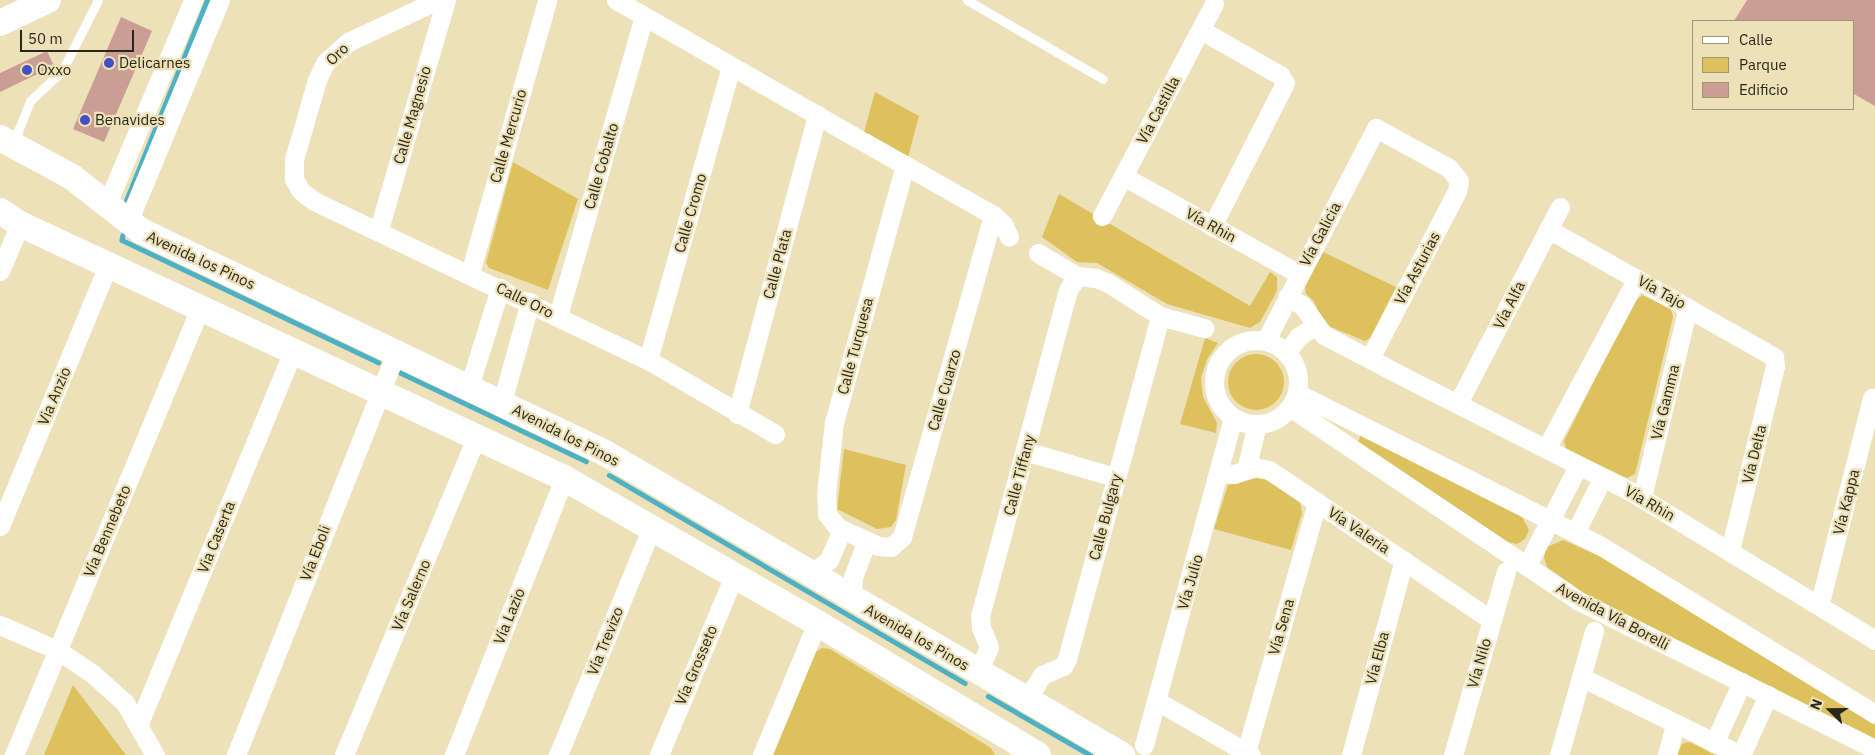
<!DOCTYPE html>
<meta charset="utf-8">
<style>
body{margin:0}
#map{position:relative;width:1875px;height:755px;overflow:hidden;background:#ece1b9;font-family:"IBM Plex Sans",sans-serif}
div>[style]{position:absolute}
.green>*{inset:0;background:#ddc15c}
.round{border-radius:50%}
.stream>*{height:4.5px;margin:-2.25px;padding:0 2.25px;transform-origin:2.25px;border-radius:2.25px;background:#4db0c4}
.building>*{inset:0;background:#ca9e94}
.lane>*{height:9px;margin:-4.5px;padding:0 4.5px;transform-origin:4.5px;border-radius:4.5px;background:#fff}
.street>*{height:19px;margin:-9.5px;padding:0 9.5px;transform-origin:9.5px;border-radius:9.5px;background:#fff}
.street>.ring{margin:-9.5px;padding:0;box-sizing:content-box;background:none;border:19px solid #fff;border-radius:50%}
.secondary>*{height:26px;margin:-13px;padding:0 13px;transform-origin:13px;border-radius:13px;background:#fff}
.dots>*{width:14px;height:14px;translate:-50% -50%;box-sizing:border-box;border:2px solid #ece1b9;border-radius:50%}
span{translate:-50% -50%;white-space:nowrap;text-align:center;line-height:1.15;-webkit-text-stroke:4.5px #ece1b9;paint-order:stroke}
.street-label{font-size:15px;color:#2b2617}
.poi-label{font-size:15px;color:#2b2617}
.left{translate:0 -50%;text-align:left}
.legend{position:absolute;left:1692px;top:20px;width:162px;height:90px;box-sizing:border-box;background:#ece1b9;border:1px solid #9f9678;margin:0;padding:6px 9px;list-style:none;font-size:15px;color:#2b2617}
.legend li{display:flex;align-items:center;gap:10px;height:25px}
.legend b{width:25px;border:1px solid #9f9678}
.north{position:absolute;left:1805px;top:685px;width:50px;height:50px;-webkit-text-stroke:4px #ece1b9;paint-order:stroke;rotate:292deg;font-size:14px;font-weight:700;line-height:20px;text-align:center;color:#2b2617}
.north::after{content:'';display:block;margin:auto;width:18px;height:22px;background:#2b2617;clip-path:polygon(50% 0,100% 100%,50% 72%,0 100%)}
.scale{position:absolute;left:20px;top:30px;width:114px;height:22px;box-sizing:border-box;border:2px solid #2b2617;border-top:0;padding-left:6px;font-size:15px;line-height:18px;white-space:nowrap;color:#2b2617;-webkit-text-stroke:4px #ece1b9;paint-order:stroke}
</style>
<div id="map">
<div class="green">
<i style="clip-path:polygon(875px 92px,919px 116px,908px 157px,863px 136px)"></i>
<i style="clip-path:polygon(513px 162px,578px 199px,548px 290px,489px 268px,486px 263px)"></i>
<i style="clip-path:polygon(1059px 194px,1250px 306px,1270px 272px,1277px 277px,1277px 291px,1260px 322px,1250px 328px,1167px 304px,1097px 263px,1077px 262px,1042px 237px)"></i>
<i style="clip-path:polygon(1323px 252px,1396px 287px,1370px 338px,1365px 341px,1326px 325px,1313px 300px,1306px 294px,1305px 286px)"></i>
<i style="clip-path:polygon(1642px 295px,1671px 309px,1673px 317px,1635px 474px,1627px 478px,1566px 449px,1564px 441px,1634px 302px)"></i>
<i style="clip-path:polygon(1205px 338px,1218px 343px,1207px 359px,1201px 378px,1203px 397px,1217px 423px,1216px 433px,1180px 424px)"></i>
<i class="round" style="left:1228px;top:354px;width:56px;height:56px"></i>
<i style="clip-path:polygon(1361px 434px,1522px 517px,1529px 530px,1525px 539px,1517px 544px,1508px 542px,1358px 442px)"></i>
<i style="clip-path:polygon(844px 449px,906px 465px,896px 520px,891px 527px,877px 529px,837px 509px)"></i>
<i style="clip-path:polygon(1257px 478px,1265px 479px,1300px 502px,1302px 513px,1291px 550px,1214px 529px,1228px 485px)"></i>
<i style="clip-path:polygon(1563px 540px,1608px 560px,1875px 725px,1875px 739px,1589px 597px,1547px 567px,1544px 557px,1547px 547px)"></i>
<i style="clip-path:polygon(822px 648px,830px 649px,991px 748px,995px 755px,773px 755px,816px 652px)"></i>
<i style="clip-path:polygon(73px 685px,126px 755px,44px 755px)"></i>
<i style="clip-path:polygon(1688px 742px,1692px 743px,1715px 755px,1677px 755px,1682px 744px)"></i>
</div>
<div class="stream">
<i style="left:125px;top:203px;width:219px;rotate:-68deg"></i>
<i style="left:123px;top:235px;width:5px;rotate:101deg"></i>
<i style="left:122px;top:240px;width:284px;rotate:25.5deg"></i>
<i style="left:399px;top:372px;width:207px;rotate:25.5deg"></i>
<i style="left:609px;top:475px;width:412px;rotate:30.3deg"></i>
<i style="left:988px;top:696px;width:118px;rotate:30deg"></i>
</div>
<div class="building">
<i style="clip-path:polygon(1747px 0,1875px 0,1875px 106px,1854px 94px,1854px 21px,1734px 21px)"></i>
<i style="clip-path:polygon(121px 17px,152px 31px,104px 142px,73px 129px)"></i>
<i style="clip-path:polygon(47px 51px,54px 66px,0 92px,0 73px)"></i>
</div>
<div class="lane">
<i style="left:967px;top:0;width:157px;rotate:30.2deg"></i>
<i style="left:18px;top:144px;width:13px;rotate:-90deg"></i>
<i style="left:18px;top:131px;width:32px;rotate:-68deg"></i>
<i style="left:30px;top:101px;width:44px;rotate:-43.2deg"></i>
<i style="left:62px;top:71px;width:80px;rotate:-63.1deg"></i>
</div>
<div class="street">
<i style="left:438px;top:0;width:99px;rotate:155deg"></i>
<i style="left:348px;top:42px;width:31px;rotate:138deg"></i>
<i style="left:325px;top:63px;width:19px;rotate:115deg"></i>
<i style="left:317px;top:80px;width:82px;rotate:106.2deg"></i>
<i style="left:294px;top:159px;width:20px;rotate:90deg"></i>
<i style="left:294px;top:179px;width:14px;rotate:60deg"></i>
<i style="left:301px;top:191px;width:16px;rotate:38deg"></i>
<i style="left:314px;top:201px;width:370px;rotate:25.5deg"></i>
<i style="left:648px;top:360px;width:147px;rotate:30.2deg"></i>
<i style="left:616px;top:0;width:280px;rotate:29.8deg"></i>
<i style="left:1201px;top:30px;width:91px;rotate:29.7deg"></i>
<i style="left:1280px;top:75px;width:9px;rotate:58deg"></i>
<i style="left:1285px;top:83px;width:161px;rotate:117deg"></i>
<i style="left:864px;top:142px;width:148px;rotate:29.5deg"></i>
<i style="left:993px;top:215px;width:13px;rotate:42deg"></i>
<i style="left:1003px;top:224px;width:14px;rotate:65deg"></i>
<i style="left:905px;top:165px;width:267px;rotate:105.4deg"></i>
<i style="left:834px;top:422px;width:72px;rotate:96.3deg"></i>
<i style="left:826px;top:494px;width:20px;rotate:87deg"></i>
<i style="left:827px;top:514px;width:16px;rotate:52deg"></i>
<i style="left:837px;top:527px;width:45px;rotate:24.9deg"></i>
<i style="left:878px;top:546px;width:13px;rotate:4deg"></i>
<i style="left:891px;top:547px;width:15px;rotate:-42deg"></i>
<i style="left:902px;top:537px;width:335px;rotate:-74.2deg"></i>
<i style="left:1123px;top:176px;width:201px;rotate:29.1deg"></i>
<i style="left:107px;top:204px;width:221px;rotate:-67.1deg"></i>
<i style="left:1102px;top:216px;width:240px;rotate:-62.2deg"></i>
<i style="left:128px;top:222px;width:240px;rotate:-67.5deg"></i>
<i style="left:379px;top:229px;width:239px;rotate:-73.7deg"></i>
<i style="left:1548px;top:229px;width:260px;rotate:29.5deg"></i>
<i style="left:1774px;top:357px;width:9px;rotate:84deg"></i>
<i style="left:1775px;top:366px;width:190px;rotate:103.7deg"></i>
<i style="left:1038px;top:253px;width:45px;rotate:30.5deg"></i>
<i style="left:1077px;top:276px;width:19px;rotate:6deg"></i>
<i style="left:1096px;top:278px;width:13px;rotate:23deg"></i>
<i style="left:1108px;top:283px;width:62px;rotate:32.4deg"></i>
<i style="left:1160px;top:316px;width:46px;rotate:15.3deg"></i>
<i style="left:0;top:271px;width:51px;rotate:-66.9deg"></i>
<i style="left:470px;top:273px;width:284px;rotate:-74.2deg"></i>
<i style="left:1287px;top:297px;width:17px;rotate:28deg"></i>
<i style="left:1302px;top:305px;width:37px;rotate:54deg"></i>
<i style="left:1324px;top:335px;width:99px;rotate:27.6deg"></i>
<i style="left:558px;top:316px;width:312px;rotate:-74deg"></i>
<i class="ring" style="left:1214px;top:340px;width:65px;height:65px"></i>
<i style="left:1266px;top:340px;width:239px;rotate:-62.6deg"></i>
<i style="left:1376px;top:128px;width:83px;rotate:28.7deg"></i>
<i style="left:1449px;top:168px;width:16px;rotate:52deg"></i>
<i style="left:1459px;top:181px;width:10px;rotate:101deg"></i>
<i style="left:1457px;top:191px;width:188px;rotate:117.5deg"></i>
<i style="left:1287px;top:352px;width:19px;rotate:-54deg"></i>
<i style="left:1298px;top:337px;width:21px;rotate:-35deg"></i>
<i style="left:648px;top:360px;width:305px;rotate:-74.2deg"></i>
<i style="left:1416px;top:383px;width:240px;rotate:26.8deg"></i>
<i style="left:1630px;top:491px;width:287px;rotate:31.3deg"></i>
<i style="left:469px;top:387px;width:104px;rotate:-72.6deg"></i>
<i style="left:1297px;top:393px;width:340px;rotate:26.7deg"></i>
<i style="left:1601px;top:546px;width:321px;rotate:31.5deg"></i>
<i style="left:502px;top:402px;width:104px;rotate:-74.4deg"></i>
<i style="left:1458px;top:403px;width:221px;rotate:-62.5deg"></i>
<i style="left:1290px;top:407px;width:346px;rotate:33.9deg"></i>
<i style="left:1577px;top:600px;width:333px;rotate:26.6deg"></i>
<i style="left:737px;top:414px;width:310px;rotate:-75deg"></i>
<i style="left:1547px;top:447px;width:191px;rotate:-62deg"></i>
<i style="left:1025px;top:451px;width:94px;rotate:16.1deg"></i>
<i style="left:1246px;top:470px;width:47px;rotate:-76.6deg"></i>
<i style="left:1220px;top:473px;width:14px;rotate:4deg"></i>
<i style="left:1234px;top:474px;width:21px;rotate:-19deg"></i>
<i style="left:1254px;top:467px;width:15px;rotate:11deg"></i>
<i style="left:1269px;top:470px;width:268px;rotate:34deg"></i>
<i style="left:1642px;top:497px;width:195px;rotate:-76.4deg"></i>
<i style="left:0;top:526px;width:282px;rotate:-67.5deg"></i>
<i style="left:1575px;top:533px;width:60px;rotate:-63.4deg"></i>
<i style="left:1527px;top:565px;width:111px;rotate:-62.7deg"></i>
<i style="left:810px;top:574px;width:24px;rotate:-36deg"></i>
<i style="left:829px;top:560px;width:33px;rotate:-67deg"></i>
<i style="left:852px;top:598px;width:21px;rotate:-87deg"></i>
<i style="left:853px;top:577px;width:39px;rotate:-69deg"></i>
<i style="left:1819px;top:606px;width:215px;rotate:-75.7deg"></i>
<i style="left:0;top:625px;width:62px;rotate:23.7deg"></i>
<i style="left:57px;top:650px;width:43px;rotate:33.7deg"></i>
<i style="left:93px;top:674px;width:43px;rotate:42.2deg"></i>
<i style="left:125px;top:703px;width:60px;rotate:60deg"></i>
<i style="left:978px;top:673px;width:28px;rotate:-67deg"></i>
<i style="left:989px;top:647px;width:22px;rotate:-112deg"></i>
<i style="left:981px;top:627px;width:11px;rotate:-95deg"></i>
<i style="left:980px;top:616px;width:338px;rotate:-74.9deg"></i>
<i style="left:1068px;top:290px;width:17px;rotate:-57deg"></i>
<i style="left:1581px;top:677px;width:177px;rotate:26.1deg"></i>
<i style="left:1026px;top:700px;width:30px;rotate:-57deg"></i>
<i style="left:1042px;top:675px;width:23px;rotate:-23deg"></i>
<i style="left:1063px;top:666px;width:8px;rotate:-60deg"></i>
<i style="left:1067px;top:659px;width:355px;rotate:-74.8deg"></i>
<i style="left:1157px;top:701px;width:108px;rotate:29.9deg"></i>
<i style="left:139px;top:723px;width:403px;rotate:-67.5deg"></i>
<i style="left:1714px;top:743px;width:67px;rotate:-65.3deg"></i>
<i style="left:1144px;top:745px;width:339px;rotate:-74.8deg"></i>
<i style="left:1246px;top:752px;width:260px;rotate:-74.1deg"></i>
<i style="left:14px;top:755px;width:484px;rotate:-67.4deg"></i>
<i style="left:236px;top:755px;width:434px;rotate:-68.3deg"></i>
<i style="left:344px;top:755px;width:347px;rotate:-67.4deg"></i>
<i style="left:454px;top:755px;width:298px;rotate:-68.3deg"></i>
<i style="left:558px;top:755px;width:247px;rotate:-67.6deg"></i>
<i style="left:659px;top:755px;width:194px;rotate:-67.3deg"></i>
<i style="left:762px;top:755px;width:143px;rotate:-67.4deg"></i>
<i style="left:1351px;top:755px;width:202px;rotate:-74.8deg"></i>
<i style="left:1453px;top:755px;width:191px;rotate:-73.9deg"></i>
<i style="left:1559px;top:755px;width:129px;rotate:-74.2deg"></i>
<i style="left:1667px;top:755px;width:30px;rotate:-75deg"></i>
<i style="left:1741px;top:755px;width:66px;rotate:-65.8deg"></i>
</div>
<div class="secondary">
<i style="left:0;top:23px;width:53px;rotate:-25.6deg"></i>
<i style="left:0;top:138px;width:82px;rotate:28.4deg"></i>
<i style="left:72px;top:177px;width:88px;rotate:38deg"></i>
<i style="left:141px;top:231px;width:514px;rotate:25.57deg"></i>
<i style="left:605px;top:453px;width:599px;rotate:30.29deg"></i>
<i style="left:0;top:211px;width:24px;rotate:33deg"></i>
<i style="left:20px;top:224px;width:97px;rotate:25deg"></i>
<i style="left:108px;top:265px;width:503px;rotate:25.04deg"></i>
<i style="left:564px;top:478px;width:292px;rotate:29.8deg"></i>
<i style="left:817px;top:623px;width:257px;rotate:30.8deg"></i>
</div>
<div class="dots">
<i style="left:109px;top:63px;background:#434fc3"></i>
<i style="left:27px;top:70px;background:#434fc3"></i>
<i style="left:85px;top:120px;background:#434fc3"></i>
</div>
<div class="street-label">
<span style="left:337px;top:54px;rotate:-44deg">Oro</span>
<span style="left:1158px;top:110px;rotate:-62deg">Vía Castilla</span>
<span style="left:412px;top:115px;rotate:-74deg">Calle Magnesio</span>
<span style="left:508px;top:136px;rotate:-74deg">Calle Mercurio</span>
<span style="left:601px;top:166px;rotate:-74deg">Calle Cobalto</span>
<span style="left:690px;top:213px;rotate:-74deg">Calle Cromo</span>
<span style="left:1211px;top:225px;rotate:29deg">Vía Rhin</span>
<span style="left:1320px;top:234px;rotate:-62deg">Vía Galicia</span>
<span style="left:201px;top:260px;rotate:25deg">Avenida los Pinos</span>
<span style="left:777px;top:264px;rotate:-75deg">Calle Plata</span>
<span style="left:1417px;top:268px;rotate:-62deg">Vía Asturias</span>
<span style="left:1662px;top:292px;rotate:29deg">Vía Tajo</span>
<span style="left:525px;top:300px;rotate:26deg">Calle Oro</span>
<span style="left:1509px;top:305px;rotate:-63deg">Vía Alfa</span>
<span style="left:855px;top:346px;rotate:-75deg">Calle Turquesa</span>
<span style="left:944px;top:390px;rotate:-74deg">Calle Cuarzo</span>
<span style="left:54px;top:396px;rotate:-67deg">Via Anzio</span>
<span style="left:1665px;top:402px;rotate:-76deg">Vía Gamma</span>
<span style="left:566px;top:435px;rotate:27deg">Avenida los Pinos</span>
<span style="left:1754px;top:454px;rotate:-76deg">Vía Delta</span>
<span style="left:1019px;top:475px;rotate:-75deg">Calle Tiffany</span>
<span style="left:1846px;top:502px;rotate:-76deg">Vía Kappa</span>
<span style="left:1650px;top:503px;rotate:30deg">Vía Rhin</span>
<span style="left:1105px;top:517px;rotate:-75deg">Calle Bulgary</span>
<span style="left:1359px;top:530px;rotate:34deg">Vía Valeria</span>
<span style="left:107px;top:531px;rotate:-67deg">Vía Bennebeto</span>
<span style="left:216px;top:537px;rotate:-68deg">Via Caserta</span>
<span style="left:315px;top:553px;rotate:-69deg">Vía Eboli</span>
<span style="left:1190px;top:582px;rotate:-74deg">Vía Julio</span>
<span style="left:411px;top:595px;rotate:-67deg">Vía Salerno</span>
<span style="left:509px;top:616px;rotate:-68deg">Vía Lazio</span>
<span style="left:1613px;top:616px;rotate:28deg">Avenida Vía Borelli</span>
<span style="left:1281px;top:627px;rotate:-74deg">Vía Sena</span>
<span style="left:917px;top:637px;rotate:30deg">Avenida los Pinos</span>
<span style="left:605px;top:641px;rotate:-68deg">Vía Trevizo</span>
<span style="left:1377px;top:658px;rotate:-75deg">Vía Elba</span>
<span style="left:1479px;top:663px;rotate:-74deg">Vía Nilo</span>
<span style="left:696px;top:665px;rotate:-67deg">Vía Grosseto</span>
</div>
<div class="poi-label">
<span class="left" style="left:119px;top:63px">Delicarnes</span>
<span class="left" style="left:37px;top:70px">Oxxo</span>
<span class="left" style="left:95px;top:120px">Benavides</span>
</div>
<ul class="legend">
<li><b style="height:6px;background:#fff"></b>Calle</li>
<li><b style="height:14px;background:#ddc15c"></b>Parque</li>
<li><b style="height:14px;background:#ca9e94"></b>Edificio</li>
</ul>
<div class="north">N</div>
<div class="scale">50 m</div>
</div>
